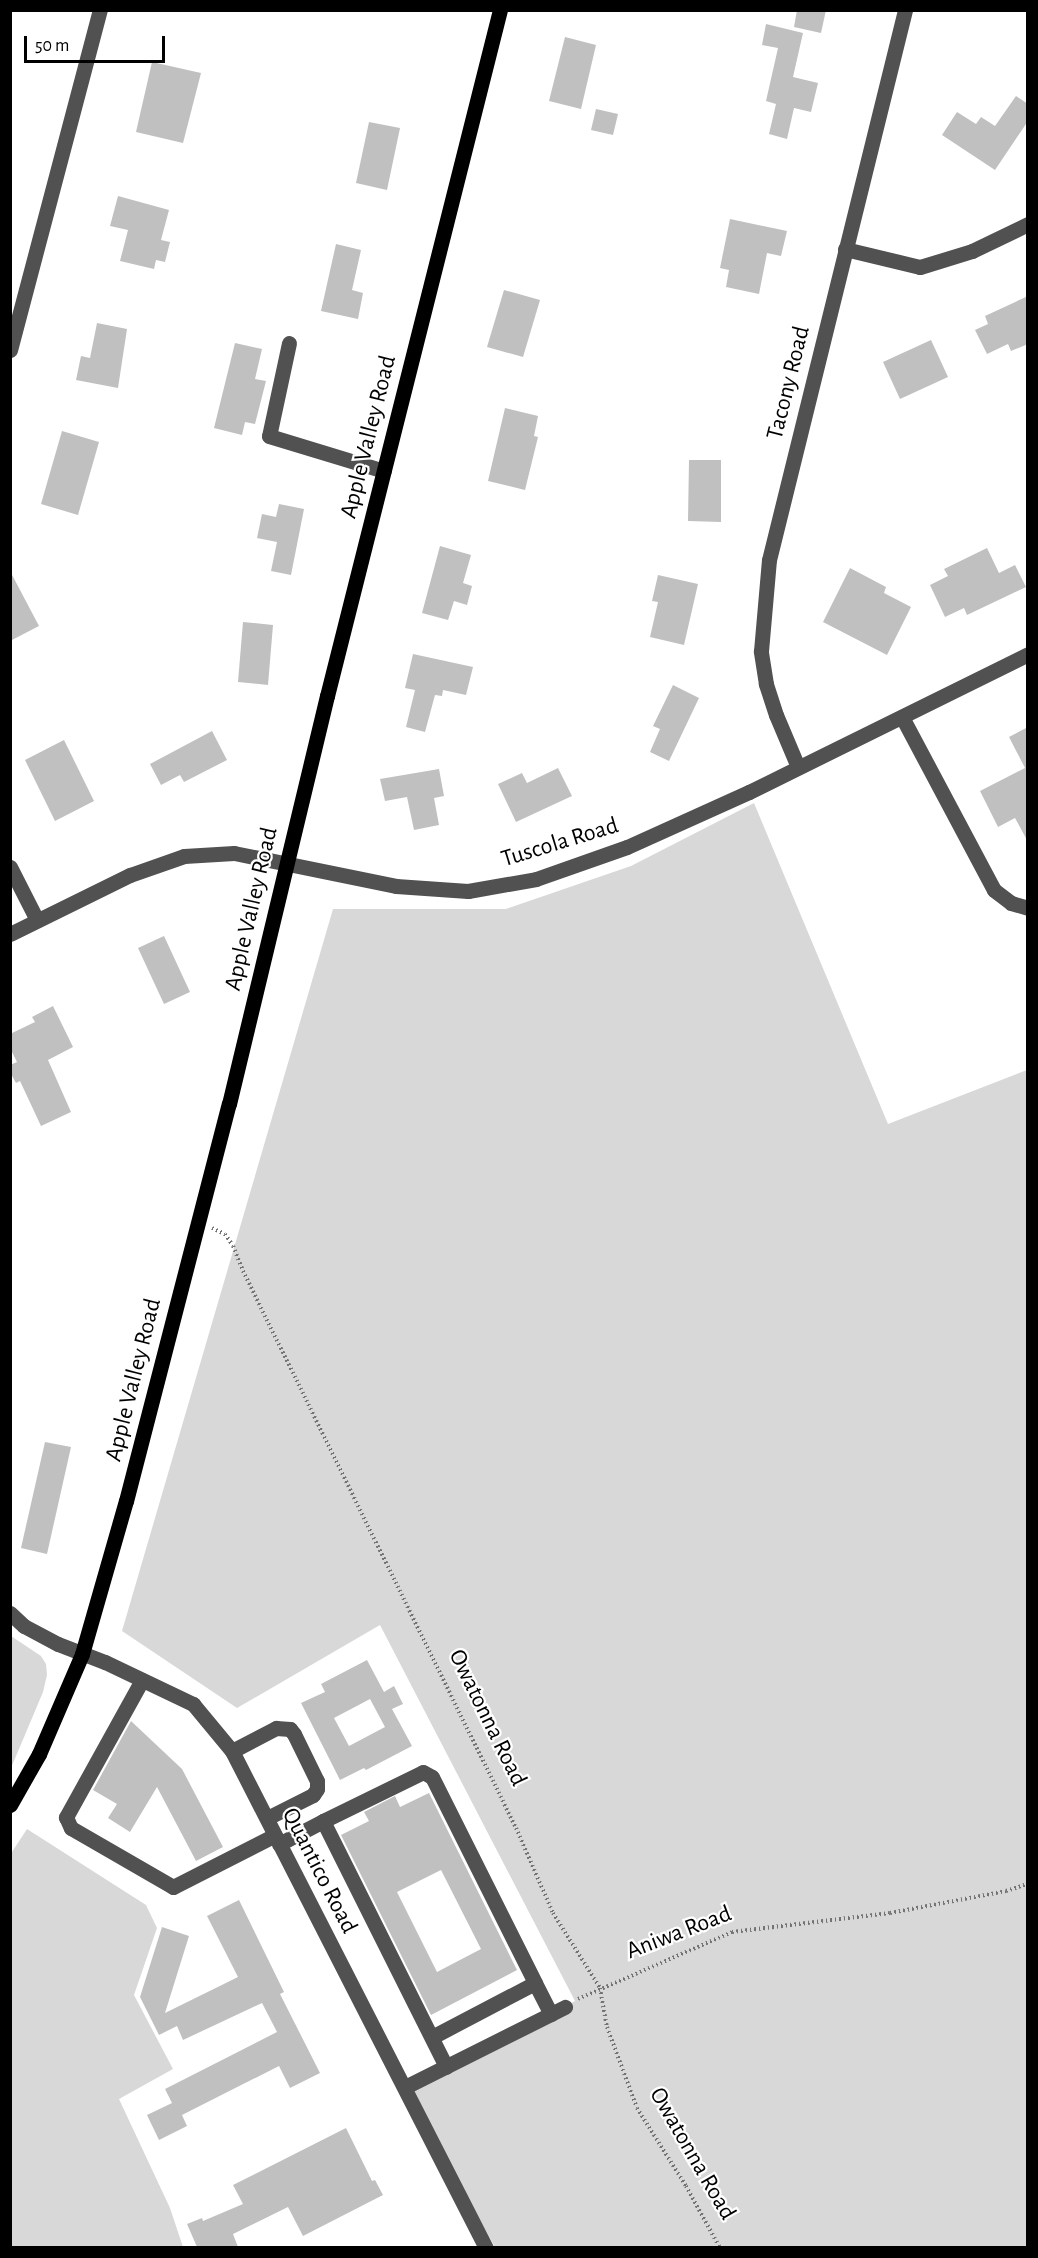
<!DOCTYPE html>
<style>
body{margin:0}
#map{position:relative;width:1038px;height:2258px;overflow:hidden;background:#fff;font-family:"Alegreya Sans",sans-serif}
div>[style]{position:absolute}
.green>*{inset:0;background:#d8d8d8}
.building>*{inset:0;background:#c0c0c0}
.path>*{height:4px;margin-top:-2px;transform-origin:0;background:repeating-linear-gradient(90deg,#737373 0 1.5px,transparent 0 4.5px)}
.minor>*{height:15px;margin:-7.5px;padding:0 7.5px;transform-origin:7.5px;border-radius:7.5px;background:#515151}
.major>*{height:15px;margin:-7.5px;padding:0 7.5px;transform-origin:7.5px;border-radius:7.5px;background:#000}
span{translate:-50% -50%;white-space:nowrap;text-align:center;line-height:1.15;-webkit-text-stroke:4.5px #fff;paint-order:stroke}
.street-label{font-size:24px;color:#000}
.frame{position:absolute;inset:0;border:12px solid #000;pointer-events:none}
.scale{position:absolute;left:24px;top:36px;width:141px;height:27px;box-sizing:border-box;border:3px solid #000;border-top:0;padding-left:8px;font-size:18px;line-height:21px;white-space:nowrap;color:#000;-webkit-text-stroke:4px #fff;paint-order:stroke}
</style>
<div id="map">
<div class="green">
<i style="clip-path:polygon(754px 803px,888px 1124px,1027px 1070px,1027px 2247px,495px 2247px,405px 2087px,575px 2001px,380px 1625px,237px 1708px,122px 1631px,333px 909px,506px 909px,631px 866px)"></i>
<i style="clip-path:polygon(11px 1636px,41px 1656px,46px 1664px,47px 1675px,43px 1692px,11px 1768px)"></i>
<i style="clip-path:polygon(27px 1829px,146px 1905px,157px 1928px,134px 1995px,173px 2069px,119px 2099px,170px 2208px,183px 2247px,11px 2247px,10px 1855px)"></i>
</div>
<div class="building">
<i style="clip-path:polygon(797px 10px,826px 10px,821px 33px,794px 27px)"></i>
<i style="clip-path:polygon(766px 24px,803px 33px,793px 77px,818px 83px,811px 112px,794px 108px,787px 139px,769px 134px,776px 104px,766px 101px,778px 48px,762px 45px)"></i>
<i style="clip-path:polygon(565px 37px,596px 45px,581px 109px,549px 101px)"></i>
<i style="clip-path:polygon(152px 62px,201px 73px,183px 143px,136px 132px)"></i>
<i style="clip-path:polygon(1016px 96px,1028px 104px,1028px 121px,995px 170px,942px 135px,957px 112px,976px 124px,981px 117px,995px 126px)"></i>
<i style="clip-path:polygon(596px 109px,618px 114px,613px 135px,591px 130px)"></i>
<i style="clip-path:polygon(369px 122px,400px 128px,387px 190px,356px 183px)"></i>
<i style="clip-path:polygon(118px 196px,169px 210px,161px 240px,170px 242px,165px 262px,156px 260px,154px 269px,120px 261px,128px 230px,110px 226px)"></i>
<i style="clip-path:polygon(730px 219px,787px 231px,781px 256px,767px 253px,759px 294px,726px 287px,729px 270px,720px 268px)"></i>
<i style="clip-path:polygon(336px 244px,361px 250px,352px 290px,363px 293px,358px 319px,321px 311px)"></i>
<i style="clip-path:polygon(504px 290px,540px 300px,523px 357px,487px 347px)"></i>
<i style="clip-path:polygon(1028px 296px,1028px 344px,1011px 351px,1008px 344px,987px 354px,975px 330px,988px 324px,985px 316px)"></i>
<i style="clip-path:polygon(97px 323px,127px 329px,118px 388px,76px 380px,81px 356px,90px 358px)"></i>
<i style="clip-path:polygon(931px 340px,948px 377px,900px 399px,883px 362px)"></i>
<i style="clip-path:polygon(235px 343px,262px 349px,255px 379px,266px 381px,255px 424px,245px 422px,242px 435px,214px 428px)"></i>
<i style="clip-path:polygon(505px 408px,538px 416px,534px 436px,538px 437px,525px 490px,488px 481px)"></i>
<i style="clip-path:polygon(62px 431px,99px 442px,78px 515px,41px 504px)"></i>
<i style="clip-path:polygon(689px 460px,721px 460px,721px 522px,688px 521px)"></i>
<i style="clip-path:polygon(279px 504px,304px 509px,291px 575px,271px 571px,277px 542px,257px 538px,262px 514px,276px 517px)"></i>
<i style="clip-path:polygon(440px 546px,471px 555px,463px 583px,472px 586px,467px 605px,454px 601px,448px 620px,422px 613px)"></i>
<i style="clip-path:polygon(987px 548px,999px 573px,1015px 565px,1026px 587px,967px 615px,964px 608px,945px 617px,930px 585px,948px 576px,944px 569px)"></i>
<i style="clip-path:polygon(850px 568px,886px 587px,884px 593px,911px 607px,887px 655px,823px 622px)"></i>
<i style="clip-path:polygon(10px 571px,39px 626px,10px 641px)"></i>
<i style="clip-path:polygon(658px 575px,698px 584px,684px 645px,650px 637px,658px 602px,652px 601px)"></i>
<i style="clip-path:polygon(243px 622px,273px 625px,268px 685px,238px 682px)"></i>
<i style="clip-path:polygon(413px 654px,473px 667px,466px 695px,443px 690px,442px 696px,435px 695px,425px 732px,406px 727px,415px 690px,405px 688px)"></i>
<i style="clip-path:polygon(673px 685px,699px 698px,669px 761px,650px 752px,660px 729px,653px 726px)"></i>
<i style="clip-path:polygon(1028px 727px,1028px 842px,1015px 818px,998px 827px,980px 791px,1025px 768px,1009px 737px)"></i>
<i style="clip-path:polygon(212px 731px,227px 760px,184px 782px,180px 775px,161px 785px,150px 764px)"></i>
<i style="clip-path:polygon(64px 740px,94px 801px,55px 821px,25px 760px)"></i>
<i style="clip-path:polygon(558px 768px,572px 796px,516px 822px,498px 784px,522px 773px,527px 783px)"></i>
<i style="clip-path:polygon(439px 769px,444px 796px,434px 798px,439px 825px,414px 830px,407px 797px,385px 801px,380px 779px)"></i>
<i style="clip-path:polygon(164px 936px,190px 992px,164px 1004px,138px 948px)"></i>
<i style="clip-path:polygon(53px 1006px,73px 1047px,48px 1060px,71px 1112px,41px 1126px,20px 1081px,16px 1083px,10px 1072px,10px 1065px,17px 1062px,10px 1048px,10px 1034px,35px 1022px,32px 1017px)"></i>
<i style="clip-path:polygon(45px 1442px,71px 1447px,47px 1554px,21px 1548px)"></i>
<i style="clip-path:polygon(evenodd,367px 1660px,384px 1692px,394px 1686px,403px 1704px,392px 1709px,412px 1746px,366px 1770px,364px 1768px,340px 1780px,301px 1703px,325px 1692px,321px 1684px,367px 1660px,370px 1699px,385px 1727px,349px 1746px,334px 1718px,370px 1699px)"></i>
<i style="clip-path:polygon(131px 1721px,182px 1769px,223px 1847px,196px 1861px,157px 1787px,130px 1832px,108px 1818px,117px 1804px,93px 1790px)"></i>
<i style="clip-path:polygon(evenodd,429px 1793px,517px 1970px,431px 2015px,341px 1835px,369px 1821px,364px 1812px,395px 1796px,400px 1807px,429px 1793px,441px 1870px,481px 1949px,437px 1972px,397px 1892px,441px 1870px)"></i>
<i style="clip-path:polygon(239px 1900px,284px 1992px,280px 1994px,320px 2073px,290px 2088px,279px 2066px,182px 2115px,187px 2126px,159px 2140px,147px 2115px,172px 2103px,165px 2089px,277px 2032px,262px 2003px,183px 2040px,177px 2026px,159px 2035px,140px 1997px,162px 1927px,189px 1936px,165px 2013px,238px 1977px,207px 1916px)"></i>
<i style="clip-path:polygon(346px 2128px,372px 2181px,375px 2180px,383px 2195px,303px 2236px,288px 2207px,233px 2234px,238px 2247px,197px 2247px,187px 2224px,202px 2218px,203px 2221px,243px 2204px,233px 2185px)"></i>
</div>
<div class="path">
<i style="left:212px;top:1228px;width:14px;rotate:25deg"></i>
<i style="left:225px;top:1234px;width:14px;rotate:56deg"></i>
<i style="left:233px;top:1246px;width:27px;rotate:68deg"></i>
<i style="left:243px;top:1271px;width:620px;rotate:63.89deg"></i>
<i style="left:516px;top:1828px;width:93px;rotate:66.5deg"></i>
<i style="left:553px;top:1913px;width:89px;rotate:57.9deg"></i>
<i style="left:600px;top:1988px;width:40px;rotate:80deg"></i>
<i style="left:607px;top:2027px;width:86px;rotate:69.7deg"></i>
<i style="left:637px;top:2108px;width:92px;rotate:57.9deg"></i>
<i style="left:686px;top:2186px;width:71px;rotate:61.3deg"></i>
<i style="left:578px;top:1999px;width:168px;rotate:-23.5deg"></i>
<i style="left:732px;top:1932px;width:159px;rotate:-6.9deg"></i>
<i style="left:890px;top:1913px;width:118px;rotate:-10.7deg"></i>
<i style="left:1006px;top:1891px;width:23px;rotate:-18deg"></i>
</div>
<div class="minor">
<i style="left:845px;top:249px;width:77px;rotate:13.5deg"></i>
<i style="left:920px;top:267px;width:54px;rotate:-17.1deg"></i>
<i style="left:972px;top:251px;width:62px;rotate:-25.7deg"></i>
<i style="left:289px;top:343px;width:95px;rotate:102.1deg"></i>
<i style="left:269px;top:436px;width:120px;rotate:16.9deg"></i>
<i style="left:10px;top:350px;width:352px;rotate:-75.2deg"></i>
<i style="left:902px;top:717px;width:196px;rotate:62deg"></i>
<i style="left:994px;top:890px;width:21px;rotate:37deg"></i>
<i style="left:1011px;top:903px;width:18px;rotate:16deg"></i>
<i style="left:798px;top:767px;width:56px;rotate:-112.9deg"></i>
<i style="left:776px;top:715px;width:33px;rotate:-108deg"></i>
<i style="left:766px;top:684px;width:33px;rotate:-99deg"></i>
<i style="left:761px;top:651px;width:91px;rotate:-85deg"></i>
<i style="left:769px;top:560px;width:567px;rotate:-76.11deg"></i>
<i style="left:10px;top:867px;width:59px;rotate:63deg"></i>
<i style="left:10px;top:934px;width:134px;rotate:-26.2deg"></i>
<i style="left:130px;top:875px;width:57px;rotate:-19.4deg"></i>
<i style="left:184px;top:856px;width:50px;rotate:-3.4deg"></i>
<i style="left:234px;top:853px;width:165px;rotate:11.5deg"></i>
<i style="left:396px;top:886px;width:72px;rotate:4deg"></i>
<i style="left:468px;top:891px;width:69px;rotate:-10deg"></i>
<i style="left:536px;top:879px;width:96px;rotate:-19.4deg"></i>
<i style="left:627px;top:847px;width:134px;rotate:-24.3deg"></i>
<i style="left:749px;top:792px;width:311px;rotate:-26.3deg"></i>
<i style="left:10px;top:1613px;width:19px;rotate:43deg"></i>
<i style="left:24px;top:1626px;width:38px;rotate:28deg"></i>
<i style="left:58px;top:1644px;width:50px;rotate:21deg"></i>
<i style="left:105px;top:1662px;width:98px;rotate:25.5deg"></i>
<i style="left:193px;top:1704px;width:61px;rotate:50.3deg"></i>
<i style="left:232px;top:1751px;width:558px;rotate:62.93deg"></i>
<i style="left:142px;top:1680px;width:157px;rotate:119deg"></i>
<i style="left:66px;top:1817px;width:12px;rotate:66deg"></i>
<i style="left:71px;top:1828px;width:118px;rotate:30deg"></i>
<i style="left:173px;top:1887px;width:114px;rotate:-27deg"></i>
<i style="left:232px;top:1751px;width:50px;rotate:-27.6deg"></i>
<i style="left:276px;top:1728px;width:14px;rotate:4deg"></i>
<i style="left:290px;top:1729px;width:6px;rotate:51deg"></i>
<i style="left:294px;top:1734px;width:52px;rotate:63.9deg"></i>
<i style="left:317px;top:1781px;width:8px;rotate:90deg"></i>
<i style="left:317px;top:1789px;width:7px;rotate:124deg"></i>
<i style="left:313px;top:1795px;width:51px;rotate:153.4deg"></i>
<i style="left:323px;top:1821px;width:111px;rotate:-26.1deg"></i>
<i style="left:423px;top:1772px;width:10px;rotate:29deg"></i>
<i style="left:432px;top:1777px;width:230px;rotate:63.4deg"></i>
<i style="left:279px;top:1844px;width:50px;rotate:-27.6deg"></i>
<i style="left:323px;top:1821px;width:275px;rotate:63.4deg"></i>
<i style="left:432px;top:2037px;width:116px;rotate:-27.7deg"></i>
<i style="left:535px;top:1983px;width:35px;rotate:63deg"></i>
<i style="left:405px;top:2087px;width:179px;rotate:-26.6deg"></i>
</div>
<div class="major">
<i style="left:10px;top:1805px;width:59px;rotate:-60.4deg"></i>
<i style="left:39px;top:1754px;width:109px;rotate:-66.7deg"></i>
<i style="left:82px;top:1654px;width:159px;rotate:-74deg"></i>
<i style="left:126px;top:1501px;width:410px;rotate:-75.5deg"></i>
<i style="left:229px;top:1104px;width:420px;rotate:-76.5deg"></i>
<i style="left:327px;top:696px;width:707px;rotate:-75.85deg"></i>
</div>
<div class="street-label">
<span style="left:789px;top:383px;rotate:-76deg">Tacony Road</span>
<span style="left:369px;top:437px;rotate:-76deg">Apple Valley Road</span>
<span style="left:560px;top:843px;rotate:-17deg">Tuscola Road</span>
<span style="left:252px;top:909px;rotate:-77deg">Apple Valley Road</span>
<span style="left:134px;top:1380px;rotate:-76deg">Apple Valley Road</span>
<span style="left:487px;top:1718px;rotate:64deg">Owatonna Road</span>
<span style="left:319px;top:1871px;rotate:63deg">Quantico Road</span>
<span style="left:679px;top:1933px;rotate:-21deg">Aniwa Road</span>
<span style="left:692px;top:2154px;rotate:60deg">Owatonna Road</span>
</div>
<div class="frame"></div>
<div class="scale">50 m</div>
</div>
